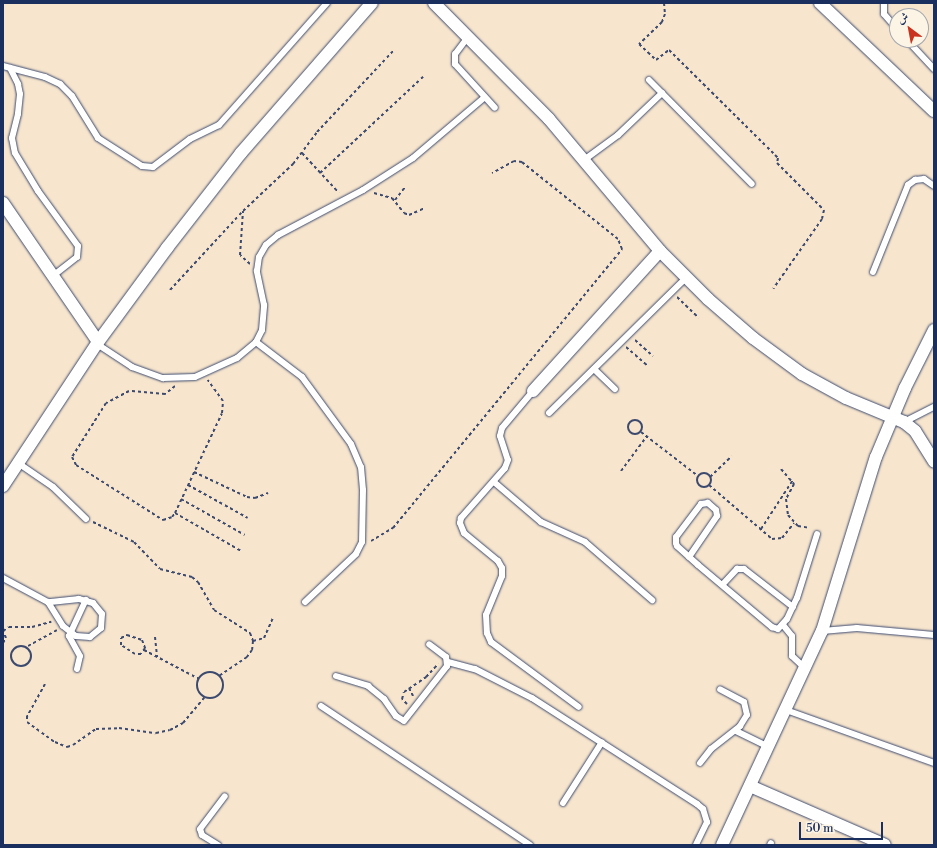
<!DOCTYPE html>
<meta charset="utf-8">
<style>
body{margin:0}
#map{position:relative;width:937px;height:848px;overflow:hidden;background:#f7e5cd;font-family:"Libre Bodoni",Amiri,serif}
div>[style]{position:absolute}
.path>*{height:2px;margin-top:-1px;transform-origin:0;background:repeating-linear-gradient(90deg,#3c4a6f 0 3px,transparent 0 6px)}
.path>.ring{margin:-1px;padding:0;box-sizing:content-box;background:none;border:2px solid #3c4a6f;border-radius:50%}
.roads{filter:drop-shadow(0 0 1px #3c4a6f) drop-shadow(0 0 1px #3c4a6f)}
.lane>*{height:6px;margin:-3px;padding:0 3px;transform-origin:3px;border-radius:3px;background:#fff}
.street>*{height:12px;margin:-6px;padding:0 6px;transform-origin:6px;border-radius:6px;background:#fff}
span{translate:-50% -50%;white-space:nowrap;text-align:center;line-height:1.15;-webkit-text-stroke:3px #fcf5e5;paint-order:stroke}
.frame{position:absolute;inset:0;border:4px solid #1b2f5e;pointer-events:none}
.north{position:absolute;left:889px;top:8px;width:40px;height:40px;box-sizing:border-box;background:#fcf5e5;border:1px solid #a2a6af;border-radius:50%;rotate:328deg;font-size:11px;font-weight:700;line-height:16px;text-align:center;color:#1b2f5e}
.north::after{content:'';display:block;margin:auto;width:14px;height:18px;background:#c8321e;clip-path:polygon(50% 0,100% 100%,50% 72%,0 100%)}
.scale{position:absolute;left:799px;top:822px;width:84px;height:18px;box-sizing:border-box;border:2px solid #1b2f5e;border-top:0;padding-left:5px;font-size:12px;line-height:14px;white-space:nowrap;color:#1b2f5e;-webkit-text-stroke:3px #fcf5e5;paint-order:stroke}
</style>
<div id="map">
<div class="path">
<i style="left:664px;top:3px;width:11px;rotate:85deg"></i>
<i style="left:665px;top:14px;width:9px;rotate:111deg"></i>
<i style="left:662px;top:22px;width:32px;rotate:136deg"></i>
<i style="left:639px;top:44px;width:23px;rotate:43deg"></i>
<i style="left:656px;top:60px;width:16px;rotate:-38deg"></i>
<i style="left:669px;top:50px;width:149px;rotate:44.7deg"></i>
<i style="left:775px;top:155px;width:4px;rotate:45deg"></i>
<i style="left:778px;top:158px;width:5px;rotate:101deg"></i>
<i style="left:777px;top:163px;width:66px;rotate:45deg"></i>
<i style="left:824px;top:210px;width:9px;rotate:103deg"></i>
<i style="left:822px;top:219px;width:85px;rotate:125deg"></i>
<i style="left:302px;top:153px;width:54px;rotate:47.2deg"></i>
<i style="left:320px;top:173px;width:141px;rotate:-43deg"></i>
<i style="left:374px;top:193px;width:19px;rotate:16deg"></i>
<i style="left:392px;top:198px;width:19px;rotate:51deg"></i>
<i style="left:404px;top:213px;width:5px;rotate:22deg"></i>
<i style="left:409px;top:215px;width:17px;rotate:-24deg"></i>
<i style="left:395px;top:200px;width:16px;rotate:-52deg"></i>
<i style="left:250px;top:264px;width:13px;rotate:-138deg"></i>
<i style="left:240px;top:255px;width:44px;rotate:-86.1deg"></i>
<i style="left:243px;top:211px;width:69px;rotate:-43.2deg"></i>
<i style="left:293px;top:164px;width:40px;rotate:-53deg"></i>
<i style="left:317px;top:132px;width:112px;rotate:-46.8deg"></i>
<i style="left:170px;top:290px;width:106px;rotate:-47.3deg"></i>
<i style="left:677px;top:297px;width:30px;rotate:44deg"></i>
<i style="left:635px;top:340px;width:24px;rotate:42deg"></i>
<i style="left:626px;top:347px;width:29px;rotate:41deg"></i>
<i style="left:175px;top:386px;width:13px;rotate:141deg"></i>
<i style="left:165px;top:394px;width:36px;rotate:-175deg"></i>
<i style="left:129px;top:391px;width:26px;rotate:152deg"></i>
<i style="left:106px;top:403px;width:64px;rotate:122.2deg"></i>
<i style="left:72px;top:457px;width:9px;rotate:63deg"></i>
<i style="left:76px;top:465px;width:103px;rotate:32.3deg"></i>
<i style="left:163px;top:520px;width:9px;rotate:-18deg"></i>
<i style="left:172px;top:517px;width:5px;rotate:-53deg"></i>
<i style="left:175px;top:513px;width:110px;rotate:-64.8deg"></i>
<i style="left:222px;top:413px;width:12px;rotate:-85deg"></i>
<i style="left:223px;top:401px;width:26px;rotate:-126deg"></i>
<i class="ring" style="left:628px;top:420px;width:12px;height:12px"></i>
<i style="left:641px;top:432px;width:72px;rotate:37.7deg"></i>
<i style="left:781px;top:469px;width:20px;rotate:49deg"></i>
<i style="left:794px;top:484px;width:17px;rotate:118deg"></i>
<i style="left:786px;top:499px;width:16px;rotate:83deg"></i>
<i style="left:788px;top:515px;width:15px;rotate:48deg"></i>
<i style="left:798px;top:526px;width:12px;rotate:9deg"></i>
<i style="left:621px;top:471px;width:44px;rotate:-53.4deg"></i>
<i style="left:194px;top:472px;width:59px;rotate:25.3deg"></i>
<i style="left:247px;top:497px;width:8px;rotate:7deg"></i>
<i style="left:255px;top:498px;width:14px;rotate:-21deg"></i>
<i class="ring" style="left:697px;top:473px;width:12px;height:12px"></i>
<i style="left:710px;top:477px;width:30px;rotate:-44deg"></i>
<i style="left:188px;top:485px;width:68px;rotate:28.8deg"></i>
<i style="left:709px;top:485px;width:83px;rotate:40.6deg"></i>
<i style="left:772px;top:539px;width:10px;rotate:-6deg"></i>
<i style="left:782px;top:538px;width:19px;rotate:-51deg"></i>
<i style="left:181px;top:499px;width:73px;rotate:29.4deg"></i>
<i style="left:175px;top:513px;width:76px;rotate:29.9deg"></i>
<i style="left:93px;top:522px;width:46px;rotate:26deg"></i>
<i style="left:134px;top:542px;width:37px;rotate:46deg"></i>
<i style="left:160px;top:569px;width:33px;rotate:14deg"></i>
<i style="left:192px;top:577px;width:8px;rotate:40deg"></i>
<i style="left:198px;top:582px;width:32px;rotate:60deg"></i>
<i style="left:214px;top:610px;width:43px;rotate:32.6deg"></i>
<i style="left:250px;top:633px;width:9px;rotate:69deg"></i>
<i style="left:253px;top:641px;width:9px;rotate:96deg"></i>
<i style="left:252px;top:650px;width:9px;rotate:126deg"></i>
<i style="left:247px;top:657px;width:34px;rotate:146deg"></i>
<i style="left:761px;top:529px;width:59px;rotate:-56.9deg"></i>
<i style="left:371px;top:541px;width:26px;rotate:-31deg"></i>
<i style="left:393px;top:528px;width:361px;rotate:-50.6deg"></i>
<i style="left:622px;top:249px;width:11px;rotate:-112deg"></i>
<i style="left:618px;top:239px;width:123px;rotate:-141.3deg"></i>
<i style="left:522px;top:162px;width:8px;rotate:-173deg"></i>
<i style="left:514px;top:161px;width:25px;rotate:151deg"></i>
<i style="left:127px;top:635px;width:16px;rotate:18deg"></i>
<i style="left:142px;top:640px;width:9px;rotate:69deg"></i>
<i style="left:145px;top:648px;width:7px;rotate:124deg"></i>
<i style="left:141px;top:654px;width:6px;rotate:180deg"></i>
<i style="left:135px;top:654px;width:17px;rotate:-147deg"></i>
<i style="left:121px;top:645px;width:7px;rotate:-90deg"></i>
<i style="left:121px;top:638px;width:7px;rotate:-27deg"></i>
<i style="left:155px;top:637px;width:20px;rotate:84deg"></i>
<i style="left:253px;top:641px;width:11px;rotate:-15deg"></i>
<i style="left:264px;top:638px;width:22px;rotate:-66deg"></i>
<i style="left:3px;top:643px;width:6px;rotate:-59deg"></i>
<i style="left:6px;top:638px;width:8px;rotate:-113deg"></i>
<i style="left:3px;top:631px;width:7px;rotate:-34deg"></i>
<i style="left:9px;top:627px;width:23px"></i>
<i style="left:32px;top:627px;width:20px;rotate:-15deg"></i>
<i class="ring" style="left:11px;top:646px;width:18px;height:18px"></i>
<i style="left:28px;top:646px;width:33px;rotate:-29deg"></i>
<i style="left:144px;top:650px;width:62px;rotate:27.8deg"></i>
<i class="ring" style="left:197px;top:672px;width:24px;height:24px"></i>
<i style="left:45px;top:684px;width:37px;rotate:119deg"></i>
<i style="left:27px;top:716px;width:6px;rotate:90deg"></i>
<i style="left:27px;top:722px;width:34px;rotate:36deg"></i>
<i style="left:55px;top:742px;width:13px;rotate:23deg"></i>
<i style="left:67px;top:747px;width:6px;rotate:-18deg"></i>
<i style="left:73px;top:745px;width:28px;rotate:-35deg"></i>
<i style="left:96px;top:729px;width:23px;rotate:-2deg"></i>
<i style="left:119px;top:728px;width:37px;rotate:8deg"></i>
<i style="left:156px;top:733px;width:14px;rotate:-12deg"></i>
<i style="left:170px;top:730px;width:15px;rotate:-28deg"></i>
<i style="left:183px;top:723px;width:34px;rotate:-50deg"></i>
<i style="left:409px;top:688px;width:9px;rotate:63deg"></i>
<i style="left:407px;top:704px;width:7px;rotate:-135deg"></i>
<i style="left:402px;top:699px;width:7px;rotate:-74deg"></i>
<i style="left:404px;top:692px;width:27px;rotate:-34deg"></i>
<i style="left:426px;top:677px;width:18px;rotate:-47deg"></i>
</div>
<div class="roads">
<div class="lane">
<i style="left:884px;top:3px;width:11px;rotate:90deg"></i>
<i style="left:884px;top:14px;width:20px;rotate:49deg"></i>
<i style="left:468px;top:37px;width:21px;rotate:127deg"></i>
<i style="left:455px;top:54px;width:10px;rotate:90deg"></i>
<i style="left:455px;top:64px;width:59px;rotate:47.7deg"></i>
<i style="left:907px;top:40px;width:40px;rotate:47deg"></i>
<i style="left:3px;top:66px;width:43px;rotate:14.7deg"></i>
<i style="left:45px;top:77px;width:17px;rotate:25deg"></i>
<i style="left:60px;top:84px;width:17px;rotate:45deg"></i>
<i style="left:72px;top:96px;width:49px;rotate:58.2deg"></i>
<i style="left:98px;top:138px;width:52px;rotate:32.5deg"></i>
<i style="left:142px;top:166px;width:11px;rotate:5deg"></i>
<i style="left:153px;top:167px;width:46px;rotate:-37.1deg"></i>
<i style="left:190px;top:139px;width:32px;rotate:-26deg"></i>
<i style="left:219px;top:125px;width:163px;rotate:-48.5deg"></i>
<i style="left:10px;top:68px;width:18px;rotate:63deg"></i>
<i style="left:18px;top:84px;width:10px;rotate:79deg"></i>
<i style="left:20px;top:94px;width:20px;rotate:96deg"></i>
<i style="left:18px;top:114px;width:25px;rotate:104deg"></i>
<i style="left:12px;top:138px;width:15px;rotate:79deg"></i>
<i style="left:15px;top:153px;width:44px;rotate:58.8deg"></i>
<i style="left:38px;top:191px;width:68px;rotate:54deg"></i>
<i style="left:78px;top:246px;width:11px;rotate:95deg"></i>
<i style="left:77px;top:257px;width:31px;rotate:142deg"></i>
<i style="left:649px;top:80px;width:146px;rotate:45.3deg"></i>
<i style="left:584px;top:160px;width:42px;rotate:-36.3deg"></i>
<i style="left:618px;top:135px;width:61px;rotate:-43.7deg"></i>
<i style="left:873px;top:272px;width:94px;rotate:-68.1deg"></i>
<i style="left:908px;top:185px;width:9px;rotate:-36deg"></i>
<i style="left:915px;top:180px;width:9px;rotate:-6deg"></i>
<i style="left:924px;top:179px;width:12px;rotate:35deg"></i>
<i style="left:256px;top:342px;width:58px;rotate:37.3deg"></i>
<i style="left:302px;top:377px;width:83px;rotate:53.8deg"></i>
<i style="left:351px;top:444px;width:25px;rotate:67deg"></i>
<i style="left:361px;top:467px;width:23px;rotate:85deg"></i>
<i style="left:363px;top:490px;width:52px;rotate:91.1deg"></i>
<i style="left:362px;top:542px;width:13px;rotate:117deg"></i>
<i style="left:356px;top:554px;width:70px;rotate:136.7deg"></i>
<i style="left:97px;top:344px;width:42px;rotate:33.3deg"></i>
<i style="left:132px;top:367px;width:33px;rotate:20deg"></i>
<i style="left:163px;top:378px;width:32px;rotate:-2deg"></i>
<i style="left:195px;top:377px;width:46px;rotate:-24.3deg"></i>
<i style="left:237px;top:358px;width:25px;rotate:-40deg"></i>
<i style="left:256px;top:342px;width:13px;rotate:-63deg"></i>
<i style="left:262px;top:330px;width:25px;rotate:-85deg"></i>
<i style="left:264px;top:305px;width:35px;rotate:-102deg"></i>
<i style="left:257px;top:271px;width:14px;rotate:-82deg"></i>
<i style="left:259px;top:257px;width:14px;rotate:-60deg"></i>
<i style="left:266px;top:245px;width:16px;rotate:-40deg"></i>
<i style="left:278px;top:235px;width:96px;rotate:-27.9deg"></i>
<i style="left:363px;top:190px;width:59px;rotate:-32.6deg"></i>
<i style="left:413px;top:158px;width:94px;rotate:-40.3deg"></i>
<i style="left:594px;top:369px;width:29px;rotate:44deg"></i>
<i style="left:533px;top:391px;width:48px;rotate:130deg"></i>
<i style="left:502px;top:428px;width:8px;rotate:104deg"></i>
<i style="left:500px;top:436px;width:25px;rotate:72deg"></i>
<i style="left:508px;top:460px;width:9px;rotate:111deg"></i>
<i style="left:505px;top:468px;width:67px;rotate:131.3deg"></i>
<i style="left:461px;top:518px;width:5px;rotate:101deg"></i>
<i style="left:460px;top:523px;width:11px;rotate:68deg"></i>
<i style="left:464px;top:533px;width:44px;rotate:39.5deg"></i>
<i style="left:498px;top:561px;width:8px;rotate:60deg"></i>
<i style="left:502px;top:568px;width:8px;rotate:90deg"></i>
<i style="left:502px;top:576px;width:42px;rotate:112.3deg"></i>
<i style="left:486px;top:615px;width:18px;rotate:87deg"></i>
<i style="left:487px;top:633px;width:10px;rotate:66deg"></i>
<i style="left:491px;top:642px;width:109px;rotate:36.5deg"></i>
<i style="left:549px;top:413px;width:192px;rotate:-44.6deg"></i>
<i style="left:904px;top:422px;width:34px;rotate:-27deg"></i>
<i style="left:18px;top:463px;width:42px;rotate:34.4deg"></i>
<i style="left:53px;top:487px;width:46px;rotate:44.1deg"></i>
<i style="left:494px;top:482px;width:62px;rotate:40.4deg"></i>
<i style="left:541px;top:522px;width:48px;rotate:24.4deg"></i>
<i style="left:585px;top:542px;width:89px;rotate:40.9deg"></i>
<i style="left:689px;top:557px;width:50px;rotate:-55.7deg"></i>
<i style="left:717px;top:516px;width:6px;rotate:-99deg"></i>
<i style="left:716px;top:510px;width:11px;rotate:-139deg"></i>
<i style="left:708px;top:503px;width:7px;rotate:172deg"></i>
<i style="left:701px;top:504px;width:41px;rotate:127.1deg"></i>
<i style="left:676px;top:537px;width:6px;rotate:90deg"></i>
<i style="left:676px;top:543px;width:3px;rotate:72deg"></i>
<i style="left:677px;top:546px;width:28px;rotate:42deg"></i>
<i style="left:698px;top:565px;width:97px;rotate:40deg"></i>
<i style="left:772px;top:627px;width:6px;rotate:18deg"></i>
<i style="left:778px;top:629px;width:13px;rotate:-48deg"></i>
<i style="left:787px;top:619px;width:23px;rotate:-65deg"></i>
<i style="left:797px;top:598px;width:67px;rotate:-72.6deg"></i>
<i style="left:3px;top:578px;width:51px;rotate:28.1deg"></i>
<i style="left:48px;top:602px;width:28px;rotate:58deg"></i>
<i style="left:63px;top:626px;width:16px;rotate:38deg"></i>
<i style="left:76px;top:636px;width:14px;rotate:4deg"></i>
<i style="left:90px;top:637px;width:14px;rotate:-39deg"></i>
<i style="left:101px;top:628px;width:14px;rotate:-86deg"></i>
<i style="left:102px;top:614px;width:14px;rotate:-129deg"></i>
<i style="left:93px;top:603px;width:15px;rotate:-164deg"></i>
<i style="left:79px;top:599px;width:31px;rotate:174deg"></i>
<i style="left:723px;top:584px;width:21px;rotate:-47deg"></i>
<i style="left:737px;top:569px;width:7px"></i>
<i style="left:744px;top:569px;width:62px;rotate:37.8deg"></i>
<i style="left:783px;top:625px;width:14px;rotate:51deg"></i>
<i style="left:792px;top:636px;width:20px;rotate:90deg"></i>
<i style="left:792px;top:656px;width:19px;rotate:43deg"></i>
<i style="left:822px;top:631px;width:35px;rotate:-5deg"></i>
<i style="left:857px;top:628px;width:77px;rotate:5.2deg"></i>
<i style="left:448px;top:662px;width:28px;rotate:15deg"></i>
<i style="left:475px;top:669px;width:64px;rotate:27deg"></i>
<i style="left:532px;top:698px;width:196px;rotate:32.7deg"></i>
<i style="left:697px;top:804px;width:8px;rotate:40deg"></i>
<i style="left:703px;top:809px;width:14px;rotate:73deg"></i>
<i style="left:707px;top:822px;width:25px;rotate:116deg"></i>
<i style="left:77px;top:669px;width:13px;rotate:-77deg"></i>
<i style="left:80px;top:656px;width:23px;rotate:-119deg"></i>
<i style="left:69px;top:636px;width:40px;rotate:-65deg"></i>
<i style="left:336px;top:676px;width:34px;rotate:17deg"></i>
<i style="left:368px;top:686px;width:21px;rotate:39deg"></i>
<i style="left:384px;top:699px;width:21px;rotate:55deg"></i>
<i style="left:396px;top:716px;width:9px;rotate:32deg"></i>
<i style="left:404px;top:721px;width:70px;rotate:-52deg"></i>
<i style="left:447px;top:666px;width:9px;rotate:-96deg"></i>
<i style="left:446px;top:657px;width:21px;rotate:-143deg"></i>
<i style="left:321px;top:706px;width:251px;rotate:33.6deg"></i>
<i style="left:786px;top:710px;width:157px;rotate:19.7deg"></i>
<i style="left:736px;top:731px;width:37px;rotate:26deg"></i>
<i style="left:700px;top:763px;width:18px;rotate:-52deg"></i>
<i style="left:711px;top:749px;width:37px;rotate:-38deg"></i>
<i style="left:740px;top:726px;width:13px;rotate:-58deg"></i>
<i style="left:747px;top:715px;width:13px;rotate:-103deg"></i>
<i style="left:744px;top:702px;width:27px;rotate:-152deg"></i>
<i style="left:563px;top:803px;width:72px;rotate:-57.4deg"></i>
<i style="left:218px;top:845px;width:19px;rotate:-148deg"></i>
<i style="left:202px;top:835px;width:6px;rotate:-108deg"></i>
<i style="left:200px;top:829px;width:41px;rotate:-52.9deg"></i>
<i style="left:770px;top:845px;width:2px;rotate:-63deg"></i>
</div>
<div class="street">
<i style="left:434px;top:3px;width:163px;rotate:45.2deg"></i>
<i style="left:549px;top:119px;width:172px;rotate:49.9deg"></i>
<i style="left:660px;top:251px;width:68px;rotate:45deg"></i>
<i style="left:708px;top:299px;width:60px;rotate:40.9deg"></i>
<i style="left:753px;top:338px;width:61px;rotate:36.3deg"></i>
<i style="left:802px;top:374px;width:50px;rotate:28.6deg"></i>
<i style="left:846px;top:398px;width:63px;rotate:22.5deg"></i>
<i style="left:904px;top:422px;width:14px;rotate:39deg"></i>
<i style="left:915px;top:431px;width:36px;rotate:58deg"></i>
<i style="left:820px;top:3px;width:157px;rotate:43.5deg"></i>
<i style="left:3px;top:203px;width:168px;rotate:55.6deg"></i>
<i style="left:533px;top:391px;width:189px;rotate:-47.8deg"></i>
<i style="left:3px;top:486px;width:173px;rotate:-56.6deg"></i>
<i style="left:98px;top:342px;width:117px;rotate:-53.7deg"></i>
<i style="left:167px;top:248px;width:120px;rotate:-52.1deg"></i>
<i style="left:241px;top:153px;width:199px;rotate:-48.9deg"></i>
<i style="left:750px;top:786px;width:147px;rotate:23.6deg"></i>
<i style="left:722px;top:845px;width:236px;rotate:-65deg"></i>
<i style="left:822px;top:631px;width:182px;rotate:-72.8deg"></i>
<i style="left:876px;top:457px;width:75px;rotate:-67.2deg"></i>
<i style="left:905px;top:388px;width:65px;rotate:-63.4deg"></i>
</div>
</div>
<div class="frame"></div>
<div class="north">ش</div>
<div class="scale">50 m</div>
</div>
